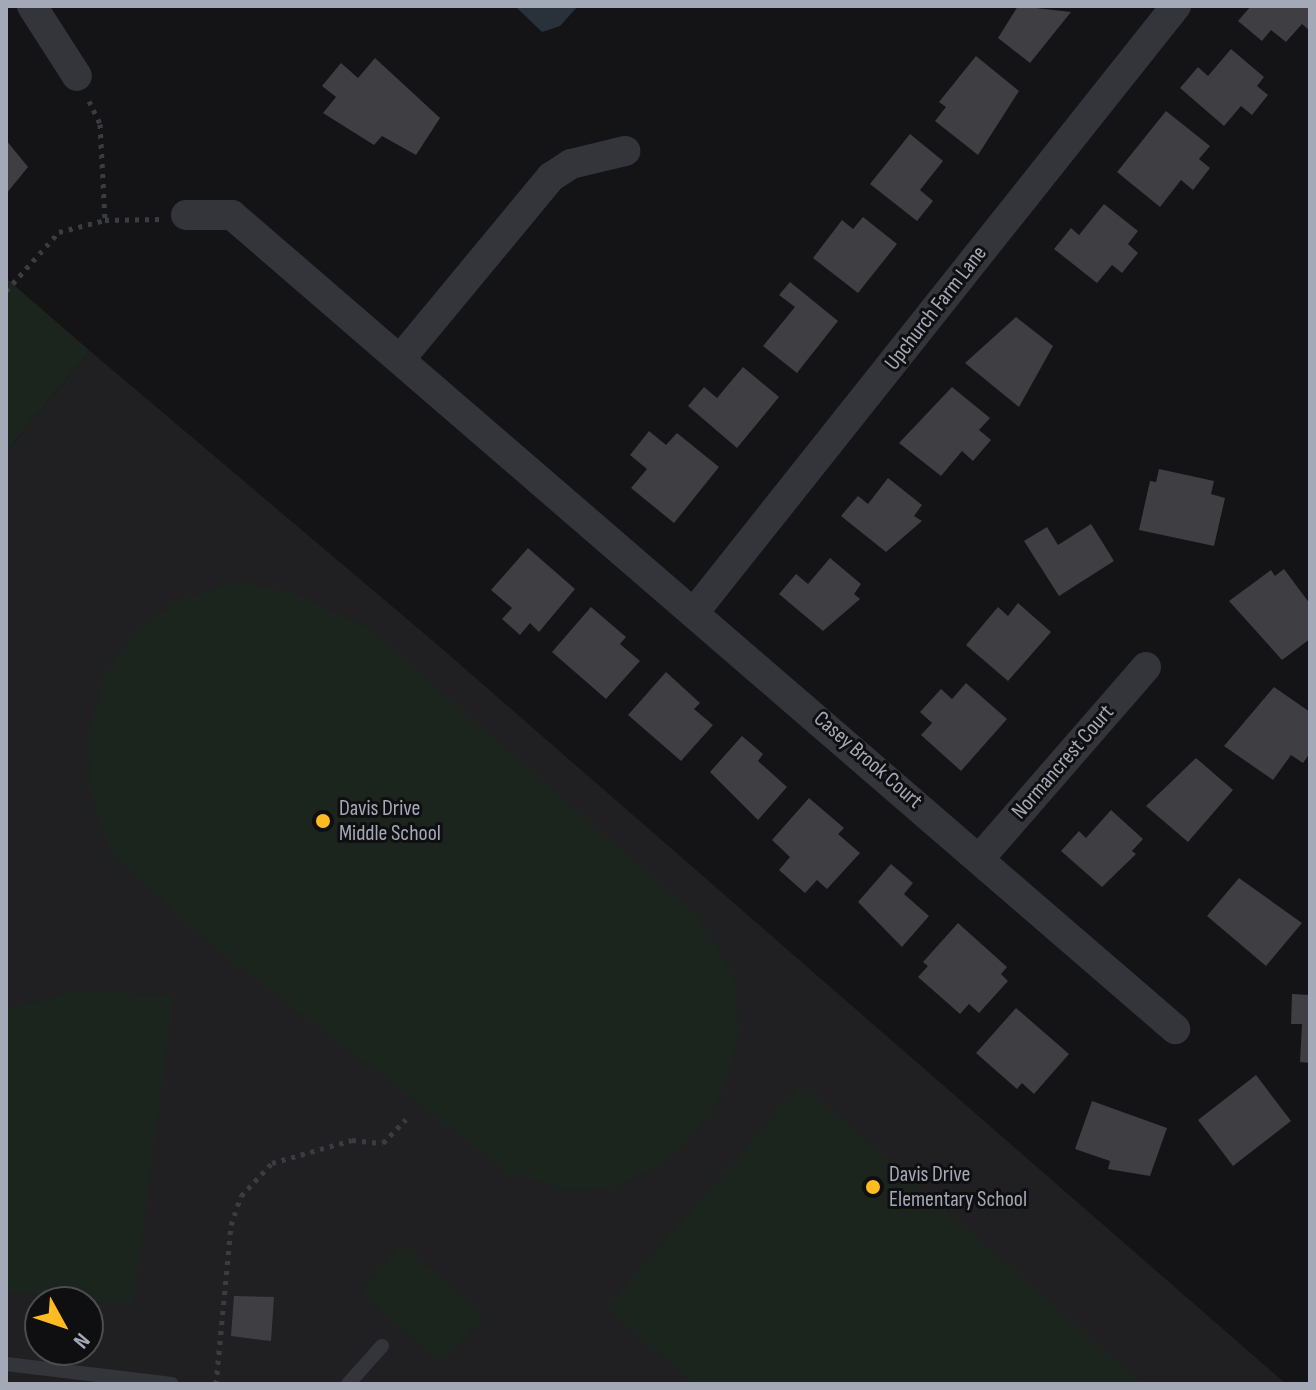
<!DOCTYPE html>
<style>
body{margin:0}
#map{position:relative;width:1316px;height:1390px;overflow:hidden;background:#141416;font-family:"Sofia Sans Condensed",sans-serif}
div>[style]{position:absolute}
.built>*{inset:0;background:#202023}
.green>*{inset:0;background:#1b241d}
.water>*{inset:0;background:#29323b}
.building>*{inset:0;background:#3e3e43}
.path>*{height:5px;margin-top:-2.5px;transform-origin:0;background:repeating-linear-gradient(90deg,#3a3c42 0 4px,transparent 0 10px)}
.lane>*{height:14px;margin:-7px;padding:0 7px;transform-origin:7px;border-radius:7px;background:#34353b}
.street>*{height:30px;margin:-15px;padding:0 15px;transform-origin:15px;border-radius:15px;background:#34353b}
.dots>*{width:22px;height:22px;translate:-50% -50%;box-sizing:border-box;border:4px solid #0f0f11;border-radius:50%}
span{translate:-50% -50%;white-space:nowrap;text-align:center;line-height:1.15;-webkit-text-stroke:6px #0f0f11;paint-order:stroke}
.street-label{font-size:22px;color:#a4a9b7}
.poi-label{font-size:22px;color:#a4a9b7}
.left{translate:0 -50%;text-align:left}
.frame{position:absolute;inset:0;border:8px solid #a4a9b7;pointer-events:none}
.north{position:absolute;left:24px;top:1286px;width:80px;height:80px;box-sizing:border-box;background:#0f0f11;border:2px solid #4b4d53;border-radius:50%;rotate:130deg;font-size:22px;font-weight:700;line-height:32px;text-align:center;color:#a4a9b7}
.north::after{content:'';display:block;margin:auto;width:28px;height:36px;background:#ffbc22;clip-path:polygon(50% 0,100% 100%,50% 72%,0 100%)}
</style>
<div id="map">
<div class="built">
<i style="clip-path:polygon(evenodd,90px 351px,433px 641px,1286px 1384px,6px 1384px,6px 452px,90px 351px,40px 1302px,88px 1302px,88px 1350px,40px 1350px,40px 1302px)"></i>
</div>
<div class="green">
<i style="clip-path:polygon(6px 278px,90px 351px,6px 452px)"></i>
<i style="clip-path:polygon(237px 583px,292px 592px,367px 627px,697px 916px,735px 979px,739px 1034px,722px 1094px,697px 1131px,664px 1164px,619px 1186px,572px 1191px,510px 1173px,207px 941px,110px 853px,84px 775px,90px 783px,88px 732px,104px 674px,137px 630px,180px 599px)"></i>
<i style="clip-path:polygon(77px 991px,174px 995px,133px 1306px,6px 1291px,6px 1009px)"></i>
<i style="clip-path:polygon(802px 1084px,1143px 1384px,694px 1384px,606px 1307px)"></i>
<i style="clip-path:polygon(402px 1244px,484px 1315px,442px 1363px,359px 1292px)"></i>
</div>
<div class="water">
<i style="clip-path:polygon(515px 6px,578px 6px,560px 26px,542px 32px)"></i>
</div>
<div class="building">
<i style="clip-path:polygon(1018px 6px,1071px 12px,1030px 63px,998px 38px)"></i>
<i style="clip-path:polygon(1251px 6px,1310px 6px,1310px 31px,1302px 24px,1286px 42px,1271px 30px,1262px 41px,1238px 21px)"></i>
<i style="clip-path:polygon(1231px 49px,1264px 77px,1257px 86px,1268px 95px,1252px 115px,1241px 106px,1224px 126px,1180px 88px,1198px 67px,1208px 76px)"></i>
<i style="clip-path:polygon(976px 56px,1019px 91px,978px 155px,935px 121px,946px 107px,939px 102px)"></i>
<i style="clip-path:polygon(375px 58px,440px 118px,416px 155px,382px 136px,374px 145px,323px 113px,336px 97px,322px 86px,341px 63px,358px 78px)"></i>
<i style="clip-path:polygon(1166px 111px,1210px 146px,1199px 159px,1210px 168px,1193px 190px,1181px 180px,1160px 207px,1117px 172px)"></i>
<i style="clip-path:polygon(910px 134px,943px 161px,920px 190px,933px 201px,917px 221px,870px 184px)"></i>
<i style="clip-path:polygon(6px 140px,28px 167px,6px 194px)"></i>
<i style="clip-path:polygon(1104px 204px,1138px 231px,1128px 244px,1138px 253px,1122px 273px,1112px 265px,1097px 283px,1054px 249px,1071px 228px,1079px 235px)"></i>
<i style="clip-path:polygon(863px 217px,897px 244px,858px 293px,813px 258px,842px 220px,853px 229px)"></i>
<i style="clip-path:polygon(790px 282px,838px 321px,797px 373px,763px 346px,795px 307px,779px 295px)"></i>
<i style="clip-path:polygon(1016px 317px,1053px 346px,1019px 407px,965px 363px)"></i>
<i style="clip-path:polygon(743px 367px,779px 397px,737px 448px,688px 406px,704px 387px,717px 398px)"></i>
<i style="clip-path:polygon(952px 387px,990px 418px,979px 430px,991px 440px,973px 461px,962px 451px,941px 476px,899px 443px)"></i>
<i style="clip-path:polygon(649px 431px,666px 445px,677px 433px,719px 467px,674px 523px,631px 488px,647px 469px,630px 455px)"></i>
<i style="clip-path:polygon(1159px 469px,1214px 481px,1211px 494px,1225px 498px,1214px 546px,1139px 530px,1150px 481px,1156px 482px)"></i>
<i style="clip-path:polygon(888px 478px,922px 505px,914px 516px,922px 521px,886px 552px,841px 516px,858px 496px,868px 504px)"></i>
<i style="clip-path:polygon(1091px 524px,1114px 561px,1059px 596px,1024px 541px,1047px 527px,1058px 545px)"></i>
<i style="clip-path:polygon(528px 548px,575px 589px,539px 632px,530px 623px,520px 635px,502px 619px,512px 608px,491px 590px)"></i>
<i style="clip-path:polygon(830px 558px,861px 584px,854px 594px,860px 599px,823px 631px,779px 594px,796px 574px,808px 584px)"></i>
<i style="clip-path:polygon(1284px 569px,1310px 604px,1310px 639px,1282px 660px,1229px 601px,1271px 570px,1275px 576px)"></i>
<i style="clip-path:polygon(1018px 603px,1051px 632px,1008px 681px,966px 645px,998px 607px,1008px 616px)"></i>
<i style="clip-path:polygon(591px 607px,626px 637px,620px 644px,640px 661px,606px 699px,552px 652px)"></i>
<i style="clip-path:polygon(666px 672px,700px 703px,694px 709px,713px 725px,681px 761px,628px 715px)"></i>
<i style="clip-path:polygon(966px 683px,1007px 719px,961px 771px,921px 735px,932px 723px,920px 712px,941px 689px,952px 699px)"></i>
<i style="clip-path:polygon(1274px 687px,1310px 712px,1310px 753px,1303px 763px,1291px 755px,1273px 780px,1224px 746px)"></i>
<i style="clip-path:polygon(742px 736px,763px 754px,758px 761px,787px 787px,758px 820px,710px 772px)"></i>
<i style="clip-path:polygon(1196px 758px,1233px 790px,1188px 842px,1146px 806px)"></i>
<i style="clip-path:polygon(809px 798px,844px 828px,838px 834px,860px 853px,827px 889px,817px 880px,805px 893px,779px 870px,790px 857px,772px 840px)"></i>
<i style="clip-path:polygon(1111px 810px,1143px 839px,1132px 851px,1136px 854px,1102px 887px,1061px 851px,1079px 831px,1086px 838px)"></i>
<i style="clip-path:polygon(891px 864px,913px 883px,904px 894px,929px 916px,902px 947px,858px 902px)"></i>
<i style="clip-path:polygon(1239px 878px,1302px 923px,1266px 966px,1207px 916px)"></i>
<i style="clip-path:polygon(958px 923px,1007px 967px,1001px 974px,1008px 981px,979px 1013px,969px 1004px,960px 1014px,918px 977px,928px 966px,923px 962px)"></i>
<i style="clip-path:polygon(1292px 994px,1310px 995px,1310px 1063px,1300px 1062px,1302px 1024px,1291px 1024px)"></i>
<i style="clip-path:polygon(1016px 1008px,1069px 1054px,1034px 1094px,1022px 1083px,1017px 1089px,976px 1053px)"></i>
<i style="clip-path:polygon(1256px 1075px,1291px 1121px,1233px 1166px,1198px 1120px)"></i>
<i style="clip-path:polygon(1092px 1101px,1167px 1128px,1150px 1176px,1108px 1169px,1110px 1161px,1075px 1149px)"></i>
<i style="clip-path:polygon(234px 1296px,274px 1297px,271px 1341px,231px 1336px)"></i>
</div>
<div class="path">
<i style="left:89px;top:101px;width:25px;rotate:64deg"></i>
<i style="left:100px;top:124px;width:96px;rotate:87deg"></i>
<i style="left:6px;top:291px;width:79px;rotate:-48.1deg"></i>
<i style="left:59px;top:232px;width:48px;rotate:-14.6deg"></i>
<i style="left:105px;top:220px;width:56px;rotate:-1deg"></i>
<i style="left:216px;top:1384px;width:160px;rotate:-84.6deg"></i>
<i style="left:231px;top:1225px;width:31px;rotate:-71deg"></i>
<i style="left:241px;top:1196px;width:45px;rotate:-46.8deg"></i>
<i style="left:272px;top:1163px;width:83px;rotate:-16deg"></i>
<i style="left:352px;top:1140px;width:31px;rotate:6deg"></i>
<i style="left:383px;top:1143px;width:33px;rotate:-46deg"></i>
</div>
<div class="lane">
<i style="left:6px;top:1364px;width:167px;rotate:6.9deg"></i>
<i style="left:348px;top:1384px;width:51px;rotate:-48.2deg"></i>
</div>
<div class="street">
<i style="left:32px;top:6px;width:83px;rotate:57.3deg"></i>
<i style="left:186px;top:215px;width:46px"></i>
<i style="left:232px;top:215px;width:1246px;rotate:40.8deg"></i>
<i style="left:402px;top:357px;width:234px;rotate:-50.4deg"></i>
<i style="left:551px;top:177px;width:24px;rotate:-33deg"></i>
<i style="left:571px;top:164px;width:56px;rotate:-13.5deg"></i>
<i style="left:696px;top:610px;width:772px;rotate:-51.53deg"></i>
<i style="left:980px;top:858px;width:253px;rotate:-49deg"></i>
</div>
<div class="dots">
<i style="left:323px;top:821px;background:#ffbc22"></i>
<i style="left:873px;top:1187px;background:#ffbc22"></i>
</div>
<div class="street-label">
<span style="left:936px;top:308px;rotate:-52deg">Upchurch Farm Lane</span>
<span style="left:868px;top:760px;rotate:41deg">Casey Brook Court</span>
<span style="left:1063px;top:762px;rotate:-49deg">Normancrest Court</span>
</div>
<div class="poi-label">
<span class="left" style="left:339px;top:821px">Davis Drive<br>Middle School</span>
<span class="left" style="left:889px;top:1187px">Davis Drive<br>Elementary School</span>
</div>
<div class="frame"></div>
<div class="north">N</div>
</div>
